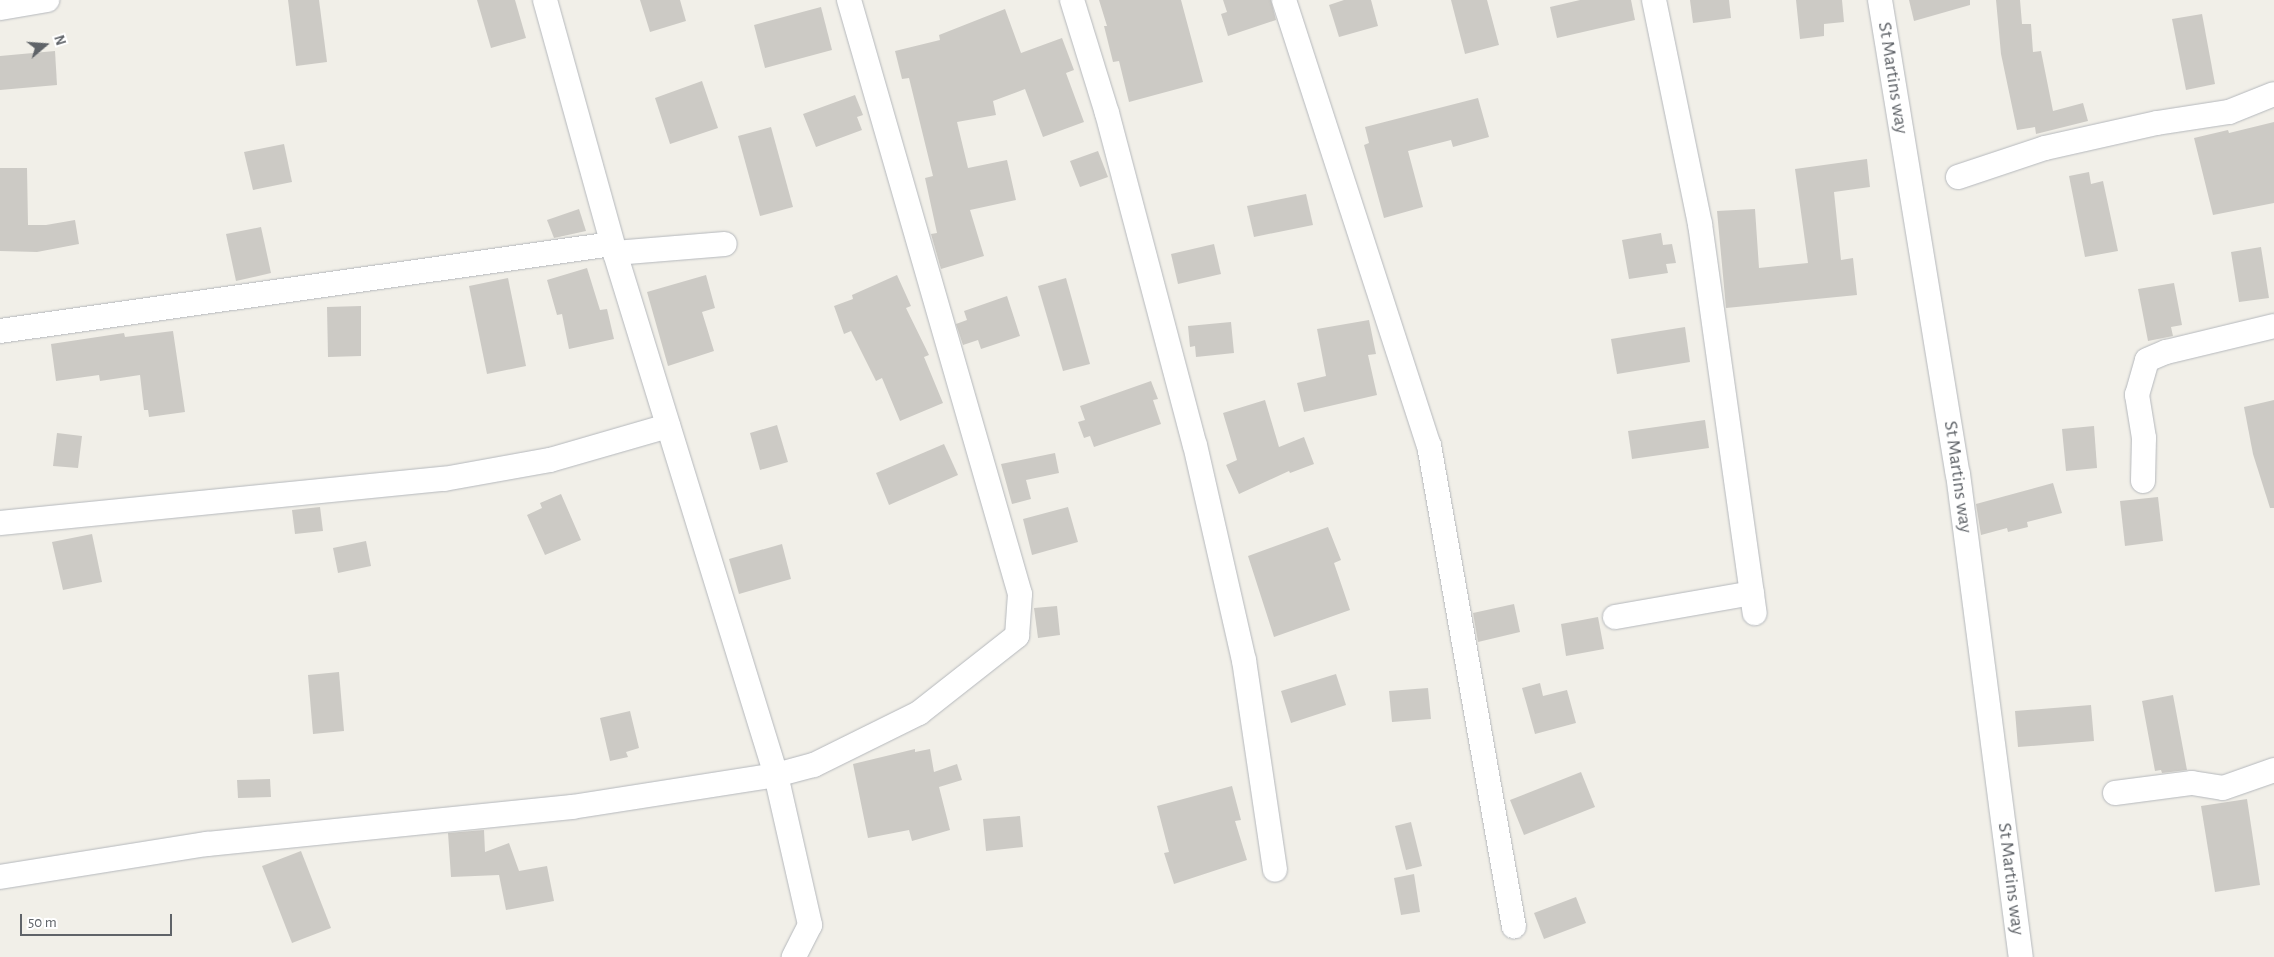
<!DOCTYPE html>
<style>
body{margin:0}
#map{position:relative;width:2274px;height:957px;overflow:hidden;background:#f1efe8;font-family:"Alegreya Sans",sans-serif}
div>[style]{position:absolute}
.building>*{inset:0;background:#cccac5}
.roads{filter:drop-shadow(0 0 1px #b5b8bc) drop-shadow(0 0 1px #b5b8bc)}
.minor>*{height:24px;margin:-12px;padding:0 12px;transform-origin:12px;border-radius:12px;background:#fff}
span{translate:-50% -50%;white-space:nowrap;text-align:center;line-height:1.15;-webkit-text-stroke:4.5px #fff;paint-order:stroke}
.street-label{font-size:20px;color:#5f6368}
.north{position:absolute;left:20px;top:20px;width:50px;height:50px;-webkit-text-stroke:4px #fff;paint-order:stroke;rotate:72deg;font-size:14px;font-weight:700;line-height:20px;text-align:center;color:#5f6368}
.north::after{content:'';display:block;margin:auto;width:18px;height:22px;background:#5f6368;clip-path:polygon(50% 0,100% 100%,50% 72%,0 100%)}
.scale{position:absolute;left:20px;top:914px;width:152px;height:22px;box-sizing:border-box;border:2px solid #5f6368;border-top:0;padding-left:6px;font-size:15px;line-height:18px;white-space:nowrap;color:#5f6368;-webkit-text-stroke:4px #fff;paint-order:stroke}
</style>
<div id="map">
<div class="building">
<i style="clip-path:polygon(288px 0,319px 0,327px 62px,296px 66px)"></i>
<i style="clip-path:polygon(477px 0,515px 0,526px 38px,491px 48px)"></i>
<i style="clip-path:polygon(640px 0,680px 0,686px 21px,650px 32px)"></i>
<i style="clip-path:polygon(1099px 0,1181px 0,1203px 82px,1129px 102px,1119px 61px,1113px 62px,1104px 26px,1107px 26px)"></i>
<i style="clip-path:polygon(1223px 0,1271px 0,1276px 20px,1228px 36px,1221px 14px,1227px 12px)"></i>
<i style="clip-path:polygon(1344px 0,1371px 0,1378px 26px,1339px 37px,1329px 5px)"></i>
<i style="clip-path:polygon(1451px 0,1487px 0,1499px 45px,1465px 54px)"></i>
<i style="clip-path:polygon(1580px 0,1631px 0,1635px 20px,1557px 38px,1550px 7px)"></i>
<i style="clip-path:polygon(1690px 0,1729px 0,1731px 18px,1693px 23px)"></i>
<i style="clip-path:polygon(1796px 0,1842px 0,1844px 22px,1824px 24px,1824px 36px,1800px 39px)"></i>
<i style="clip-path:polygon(1909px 0,1970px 0,1970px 5px,1914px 21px)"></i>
<i style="clip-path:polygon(1996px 0,2020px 0,2022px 24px,2031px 24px,2033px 52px,2041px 51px,2053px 111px,2083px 103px,2088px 121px,2036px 134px,2035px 127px,2017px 130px,2001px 54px)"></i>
<i style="clip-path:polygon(821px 7px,832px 50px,765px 68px,754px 25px)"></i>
<i style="clip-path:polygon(1005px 9px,1021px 53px,1062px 38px,1074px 70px,1066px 73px,1084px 122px,1043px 137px,1025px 89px,993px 101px,996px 115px,957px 122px,968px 168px,1007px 160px,1016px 200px,970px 210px,984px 256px,941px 269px,931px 234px,937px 233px,925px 178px,933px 176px,909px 78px,902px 79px,895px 51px,940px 40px,939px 35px)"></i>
<i style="clip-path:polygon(2202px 14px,2215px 84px,2186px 90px,2172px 19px)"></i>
<i style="clip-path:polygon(55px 51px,57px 85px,0 90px,0 56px)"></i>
<i style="clip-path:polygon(702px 81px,718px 128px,670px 144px,655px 98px)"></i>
<i style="clip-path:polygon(855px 95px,863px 115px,857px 117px,862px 130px,816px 147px,803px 114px)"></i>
<i style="clip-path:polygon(1478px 98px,1489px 137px,1453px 147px,1451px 140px,1408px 151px,1423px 207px,1384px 218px,1364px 145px,1369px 143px,1365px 127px)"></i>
<i style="clip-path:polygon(2274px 122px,2274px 203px,2213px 215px,2194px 138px,2228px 130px,2229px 133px)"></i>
<i style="clip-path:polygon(771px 127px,793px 207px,760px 216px,738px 136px)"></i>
<i style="clip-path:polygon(284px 144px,292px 182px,253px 190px,244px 152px)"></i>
<i style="clip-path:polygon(1098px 151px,1108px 177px,1080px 187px,1070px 161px)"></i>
<i style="clip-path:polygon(1867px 159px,1870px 187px,1834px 192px,1841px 260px,1853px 258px,1857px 295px,1726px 308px,1717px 211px,1755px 209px,1759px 268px,1808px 263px,1795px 169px)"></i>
<i style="clip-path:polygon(0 168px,27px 168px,28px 225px,46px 225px,75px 220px,79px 244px,37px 252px,0 251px)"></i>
<i style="clip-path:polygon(2089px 172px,2091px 184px,2103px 181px,2118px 251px,2085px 257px,2069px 176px)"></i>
<i style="clip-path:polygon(1306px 194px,1313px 225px,1254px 237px,1247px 206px)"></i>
<i style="clip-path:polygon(579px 209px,586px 231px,554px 238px,547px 220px)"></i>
<i style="clip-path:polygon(261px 227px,271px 273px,236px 281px,226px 234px)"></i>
<i style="clip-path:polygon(1661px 233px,1663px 245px,1672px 244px,1676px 263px,1666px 264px,1668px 273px,1629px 279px,1622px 240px)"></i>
<i style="clip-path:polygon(1214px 244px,1221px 274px,1178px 284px,1171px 254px)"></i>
<i style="clip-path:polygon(2261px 247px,2269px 298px,2239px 302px,2231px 252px)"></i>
<i style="clip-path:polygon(587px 268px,600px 310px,607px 309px,614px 339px,569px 349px,562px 314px,557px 315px,547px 280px)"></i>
<i style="clip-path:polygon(706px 275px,715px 308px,702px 312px,714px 351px,668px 366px,647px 292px)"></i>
<i style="clip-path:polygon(897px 275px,911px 306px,906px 308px,929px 355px,924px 357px,943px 403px,900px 421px,882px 378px,876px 381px,851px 331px,844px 334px,834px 306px,853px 299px,852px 295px)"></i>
<i style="clip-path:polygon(508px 278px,526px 366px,487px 374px,469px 286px)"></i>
<i style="clip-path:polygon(1066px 278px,1090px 364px,1063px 371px,1038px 286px)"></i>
<i style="clip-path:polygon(2174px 283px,2182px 325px,2171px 327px,2173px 336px,2148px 341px,2138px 289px)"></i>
<i style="clip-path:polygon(1007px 296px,1020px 336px,981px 349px,978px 340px,963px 345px,956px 324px,967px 320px,964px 311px)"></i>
<i style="clip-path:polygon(361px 306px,361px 356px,328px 357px,327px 307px)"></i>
<i style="clip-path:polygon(1369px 320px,1376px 354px,1368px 355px,1377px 395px,1304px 412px,1297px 383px,1326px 376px,1317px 329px)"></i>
<i style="clip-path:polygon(1231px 322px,1234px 353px,1196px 357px,1195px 346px,1190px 347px,1188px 326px)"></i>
<i style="clip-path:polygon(1685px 327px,1690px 362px,1617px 374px,1611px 339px)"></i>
<i style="clip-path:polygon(173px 331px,185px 412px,149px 417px,148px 410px,144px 410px,140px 375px,100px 381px,99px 375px,56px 381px,51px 344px,124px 333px,125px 337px)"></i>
<i style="clip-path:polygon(1151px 381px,1158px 399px,1153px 400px,1161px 424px,1094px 447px,1090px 436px,1084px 438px,1078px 422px,1085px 420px,1080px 406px)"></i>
<i style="clip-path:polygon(1265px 400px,1279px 447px,1304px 437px,1314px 464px,1290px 473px,1289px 471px,1239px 494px,1226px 465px,1237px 460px,1223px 413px)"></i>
<i style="clip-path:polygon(2274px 400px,2274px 508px,2270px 508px,2253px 454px,2244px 407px)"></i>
<i style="clip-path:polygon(1705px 420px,1709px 448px,1632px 459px,1628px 431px)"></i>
<i style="clip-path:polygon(777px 425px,788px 462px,760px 470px,750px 433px)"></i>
<i style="clip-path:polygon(2094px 426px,2097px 468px,2066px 471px,2062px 429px)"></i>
<i style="clip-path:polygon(57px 433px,82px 436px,78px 468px,53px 466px)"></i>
<i style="clip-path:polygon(944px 444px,958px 475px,889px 505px,876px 473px)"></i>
<i style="clip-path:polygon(1055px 453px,1059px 473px,1026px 480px,1031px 499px,1012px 504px,1001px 464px)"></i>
<i style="clip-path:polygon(2053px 483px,2062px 513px,2027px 522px,2028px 527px,2008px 532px,2007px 528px,1981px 535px,1976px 504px)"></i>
<i style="clip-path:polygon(561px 494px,581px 540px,545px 555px,527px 515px,542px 508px,540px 503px)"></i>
<i style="clip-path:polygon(2158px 497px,2163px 541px,2125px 546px,2120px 501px)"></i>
<i style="clip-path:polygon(320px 507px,323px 531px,295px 534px,292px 510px)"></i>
<i style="clip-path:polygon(1068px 507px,1078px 542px,1032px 555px,1023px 519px)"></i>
<i style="clip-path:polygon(1328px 527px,1341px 560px,1334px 563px,1350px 610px,1274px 637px,1248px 556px)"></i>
<i style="clip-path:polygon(92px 534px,102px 582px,63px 590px,52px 542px)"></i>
<i style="clip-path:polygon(366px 541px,371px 566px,338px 573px,333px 548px)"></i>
<i style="clip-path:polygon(782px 544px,791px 579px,739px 594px,729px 559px)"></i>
<i style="clip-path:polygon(1514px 604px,1520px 632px,1478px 642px,1473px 613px)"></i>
<i style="clip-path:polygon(1057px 606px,1060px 635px,1038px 638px,1034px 608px)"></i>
<i style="clip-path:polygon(1598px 617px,1604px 649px,1566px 656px,1561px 624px)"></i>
<i style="clip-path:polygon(339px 672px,344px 731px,313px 734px,308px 675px)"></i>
<i style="clip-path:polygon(1336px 674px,1346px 705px,1291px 723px,1281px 691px)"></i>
<i style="clip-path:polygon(1540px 683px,1543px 696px,1567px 690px,1576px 723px,1535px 734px,1522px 688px)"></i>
<i style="clip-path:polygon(1428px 688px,1431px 719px,1392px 722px,1389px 691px)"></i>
<i style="clip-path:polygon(2173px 695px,2187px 770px,2162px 773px,2161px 770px,2155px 771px,2142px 701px)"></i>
<i style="clip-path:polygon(2091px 705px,2094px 741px,2018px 747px,2015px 711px)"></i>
<i style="clip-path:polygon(630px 711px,639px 748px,626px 752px,628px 757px,610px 761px,600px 718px)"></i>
<i style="clip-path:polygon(915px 749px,915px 752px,930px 749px,934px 772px,957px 764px,962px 780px,939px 787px,950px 830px,912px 841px,909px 830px,868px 838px,853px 764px)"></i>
<i style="clip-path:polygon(1581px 772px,1595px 807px,1524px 835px,1510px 800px)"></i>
<i style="clip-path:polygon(270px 779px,271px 797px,238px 798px,237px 780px)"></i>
<i style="clip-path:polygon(1232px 786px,1241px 820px,1235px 821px,1247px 860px,1174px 884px,1164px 853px,1169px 852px,1157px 806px)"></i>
<i style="clip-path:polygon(2247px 799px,2260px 885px,2215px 892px,2201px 806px)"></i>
<i style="clip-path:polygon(1020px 816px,1023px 847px,986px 851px,983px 819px)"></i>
<i style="clip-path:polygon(1411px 822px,1422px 866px,1406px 870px,1395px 826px)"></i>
<i style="clip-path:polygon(484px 830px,485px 852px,509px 843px,519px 871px,547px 866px,554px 901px,506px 910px,499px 875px,451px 877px,448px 833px)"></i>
<i style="clip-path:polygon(301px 851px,331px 928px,292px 943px,262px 866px)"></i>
<i style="clip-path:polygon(1414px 874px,1420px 912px,1401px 915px,1394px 878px)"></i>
<i style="clip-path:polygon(1576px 897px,1586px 923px,1544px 939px,1534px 913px)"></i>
</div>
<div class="roads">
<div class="minor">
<i style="left:545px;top:0;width:263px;rotate:74.5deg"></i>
<i style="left:615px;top:253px;width:546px;rotate:72.86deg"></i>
<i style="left:776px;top:775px;width:154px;rotate:77.2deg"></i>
<i style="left:810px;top:925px;width:36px;rotate:117deg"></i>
<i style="left:1072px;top:0;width:118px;rotate:72.8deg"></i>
<i style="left:1107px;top:113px;width:343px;rotate:75.2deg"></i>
<i style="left:1195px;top:445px;width:221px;rotate:77.2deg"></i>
<i style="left:1244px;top:660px;width:212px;rotate:81.6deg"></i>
<i style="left:1284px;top:0;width:468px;rotate:72deg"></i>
<i style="left:1429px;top:445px;width:489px;rotate:80deg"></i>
<i style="left:1654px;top:0;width:229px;rotate:78.4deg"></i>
<i style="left:1700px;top:224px;width:393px;rotate:82deg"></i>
<i style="left:1880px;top:0;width:480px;rotate:80.7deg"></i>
<i style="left:1958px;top:474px;width:487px;rotate:82.6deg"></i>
<i style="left:0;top:8px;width:48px;rotate:-9.7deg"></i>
<i style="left:1958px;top:177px;width:92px;rotate:-18.4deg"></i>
<i style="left:2045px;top:148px;width:115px;rotate:-12.6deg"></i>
<i style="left:2157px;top:123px;width:73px;rotate:-8.7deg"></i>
<i style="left:2229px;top:112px;width:48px;rotate:-21.8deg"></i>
<i style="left:615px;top:253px;width:110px;rotate:-4.7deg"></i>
<i style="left:0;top:331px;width:618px;rotate:-8.09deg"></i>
<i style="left:2143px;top:481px;width:43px;rotate:-88.7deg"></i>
<i style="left:2144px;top:438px;width:44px;rotate:-99.2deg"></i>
<i style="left:2137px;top:395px;width:36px;rotate:-74deg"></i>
<i style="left:2147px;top:360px;width:21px;rotate:-23deg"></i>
<i style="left:2166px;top:352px;width:111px;rotate:-13.5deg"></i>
<i style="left:0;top:523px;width:446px;rotate:-5.7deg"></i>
<i style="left:444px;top:479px;width:108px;rotate:-10.2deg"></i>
<i style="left:550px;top:460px;width:123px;rotate:-16.1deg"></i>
<i style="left:1615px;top:617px;width:139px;rotate:-9.9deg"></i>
<i style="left:2115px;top:793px;width:78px;rotate:-7.4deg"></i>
<i style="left:2192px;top:783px;width:31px;rotate:9deg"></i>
<i style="left:2223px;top:788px;width:54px;rotate:-19.4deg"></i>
<i style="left:0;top:877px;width:210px;rotate:-9.1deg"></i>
<i style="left:207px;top:844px;width:367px;rotate:-5.8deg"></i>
<i style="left:572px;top:807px;width:206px;rotate:-8.9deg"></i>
<i style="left:776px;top:775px;width:39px;rotate:-15deg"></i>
<i style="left:814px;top:765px;width:117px;rotate:-26.3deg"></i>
<i style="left:919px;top:713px;width:125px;rotate:-38.2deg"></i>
<i style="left:1017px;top:636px;width:42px;rotate:-85.9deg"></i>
<i style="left:1020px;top:594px;width:618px;rotate:-106.06deg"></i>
</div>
</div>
<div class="street-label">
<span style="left:1893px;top:78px;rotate:81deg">St Martins way</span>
<span style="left:1958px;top:477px;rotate:82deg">St Martins way</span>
<span style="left:2011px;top:879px;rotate:83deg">St Martins way</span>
</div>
<div class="north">N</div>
<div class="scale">50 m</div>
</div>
